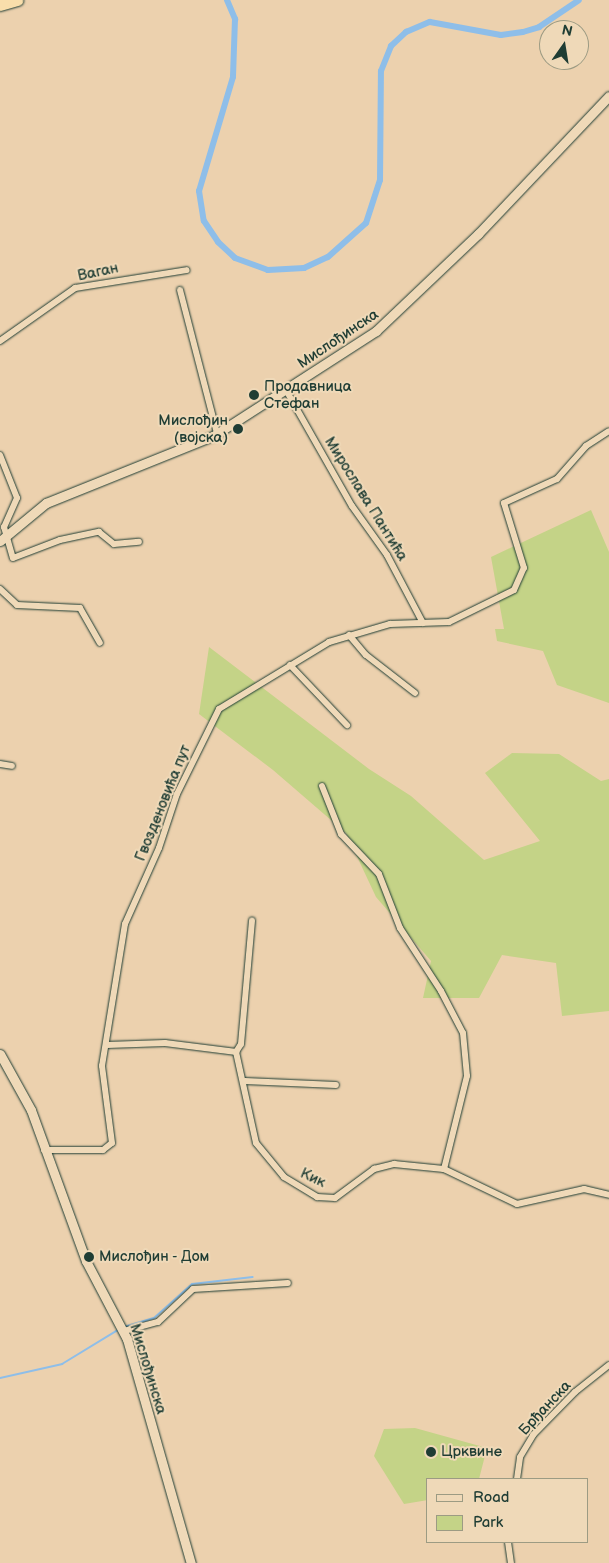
<!DOCTYPE html>
<meta charset="utf-8">
<style>
body{margin:0}
#map{position:relative;width:609px;height:1563px;overflow:hidden;background:#ecd1ae;font-family:"Balsamiq Sans",sans-serif}
div>[style]{position:absolute}
.green>*{inset:0;background:#c4d387}
.stream>*{height:2px;margin:-1px;padding:0 1px;transform-origin:1px;border-radius:1px;background:#8ebee9}
.canal>*{height:6px;margin:-3px;padding:0 3px;transform-origin:3px;border-radius:3px;background:#8ebee9}
.roads{filter:drop-shadow(0 0 1px #1f3d34) drop-shadow(0 0 1px #1f3d34)}
.street>*{height:6px;margin:-3px;padding:0 3px;transform-origin:3px;border-radius:3px;background:#efd9b8}
.secondary>*{height:9px;margin:-4.5px;padding:0 4.5px;transform-origin:4.5px;border-radius:4.5px;background:#efd9b8}
.highway>*{height:11px;margin:-5.5px;padding:0 5.5px;transform-origin:5.5px;border-radius:5.5px;background:#f9deab}
.dots>*{width:14px;height:14px;translate:-50% -50%;box-sizing:border-box;border:2px solid #efd9b8;border-radius:50%}
span{translate:-50% -50%;white-space:nowrap;text-align:center;line-height:1.15;-webkit-text-stroke:4px #efd9b8;paint-order:stroke}
.street-label{font-size:15px;color:#1f3d34}
.poi-label{font-size:15px;color:#1f3d34}
.left{translate:0 -50%;text-align:left}
.right{translate:-100% -50%;text-align:right}
.legend{position:absolute;left:426px;top:1478px;width:162px;height:65px;box-sizing:border-box;background:#efd9b8;border:1px solid #9c9b83;margin:0;padding:6px 9px;list-style:none;font-size:15px;color:#1f3d34}
.legend li{display:flex;align-items:center;gap:10px;height:25px}
.legend b{width:25px;border:1px solid #9c9b83}
.north{position:absolute;left:539px;top:20px;width:50px;height:50px;box-sizing:border-box;background:#efd9b8;border:1px solid #9c9b83;border-radius:50%;rotate:13deg;font-size:14px;font-weight:700;line-height:20px;text-align:center;color:#1f3d34}
.north::after{content:'';display:block;margin:auto;width:18px;height:22px;background:#1f3d34;clip-path:polygon(50% 0,100% 100%,50% 72%,0 100%)}
</style>
<div id="map">
<div class="green">
<i style="clip-path:polygon(591px 510px,609px 552px,609px 703px,557px 685px,543px 651px,497px 641px,495px 629px,504px 629px,491px 557px)"></i>
<i style="clip-path:polygon(209px 647px,369px 769px,411px 796px,484px 860px,540px 841px,485px 773px,512px 753px,559px 754px,601px 781px,609px 779px,609px 1011px,562px 1016px,556px 963px,502px 955px,479px 998px,423px 998px,431px 961px,376px 897px,346px 833px,273px 770px,199px 714px)"></i>
<i style="clip-path:polygon(415px 1428px,487px 1448px,479px 1479px,428px 1479px,428px 1500px,404px 1504px,374px 1456px,384px 1429px)"></i>
</div>
<div class="stream">
<i style="left:124px;top:1327px;width:31px;rotate:-17deg"></i>
<i style="left:154px;top:1318px;width:51px;rotate:-41.8deg"></i>
<i style="left:192px;top:1284px;width:61px;rotate:-6.5deg"></i>
<i style="left:0;top:1378px;width:64px;rotate:-12.7deg"></i>
<i style="left:62px;top:1364px;width:66px;rotate:-31.3deg"></i>
</div>
<div class="canal">
<i style="left:227px;top:0;width:21px;rotate:67deg"></i>
<i style="left:235px;top:19px;width:58px;rotate:92deg"></i>
<i style="left:233px;top:77px;width:119px;rotate:106.6deg"></i>
<i style="left:199px;top:191px;width:30px;rotate:81deg"></i>
<i style="left:204px;top:221px;width:25px;rotate:56deg"></i>
<i style="left:218px;top:242px;width:23px;rotate:43deg"></i>
<i style="left:235px;top:258px;width:35px;rotate:20deg"></i>
<i style="left:268px;top:270px;width:36px;rotate:-3deg"></i>
<i style="left:304px;top:268px;width:26px;rotate:-25deg"></i>
<i style="left:328px;top:257px;width:51px;rotate:-41.8deg"></i>
<i style="left:366px;top:223px;width:45px;rotate:-72deg"></i>
<i style="left:380px;top:180px;width:109px;rotate:-89.5deg"></i>
<i style="left:381px;top:71px;width:27px;rotate:-68deg"></i>
<i style="left:391px;top:46px;width:21px;rotate:-43deg"></i>
<i style="left:406px;top:32px;width:26px;rotate:-23deg"></i>
<i style="left:430px;top:22px;width:72px;rotate:10.4deg"></i>
<i style="left:501px;top:35px;width:22px;rotate:-8deg"></i>
<i style="left:523px;top:32px;width:17px;rotate:-17deg"></i>
<i style="left:539px;top:27px;width:48px;rotate:-34deg"></i>
</div>
<div class="roads">
<div class="street">
<i style="left:180px;top:290px;width:148px;rotate:75.5deg"></i>
<i style="left:0;top:341px;width:92px;rotate:-35.2deg"></i>
<i style="left:75px;top:288px;width:113px;rotate:-9.1deg"></i>
<i style="left:286px;top:390px;width:133px;rotate:60.4deg"></i>
<i style="left:352px;top:506px;width:60px;rotate:54.5deg"></i>
<i style="left:387px;top:555px;width:77px;rotate:62.1deg"></i>
<i style="left:0;top:455px;width:46px;rotate:68.4deg"></i>
<i style="left:17px;top:498px;width:32px;rotate:114deg"></i>
<i style="left:4px;top:527px;width:32px;rotate:74deg"></i>
<i style="left:13px;top:558px;width:50px;rotate:-21deg"></i>
<i style="left:60px;top:540px;width:40px;rotate:-12deg"></i>
<i style="left:99px;top:532px;width:19px;rotate:39deg"></i>
<i style="left:114px;top:544px;width:25px;rotate:-5deg"></i>
<i style="left:0;top:589px;width:23px;rotate:43deg"></i>
<i style="left:17px;top:605px;width:63px;rotate:2.7deg"></i>
<i style="left:80px;top:608px;width:40px;rotate:60.3deg"></i>
<i style="left:349px;top:635px;width:26px;rotate:50deg"></i>
<i style="left:366px;top:655px;width:62px;rotate:37.8deg"></i>
<i style="left:290px;top:665px;width:83px;rotate:46.5deg"></i>
<i style="left:0;top:764px;width:12px;rotate:9deg"></i>
<i style="left:322px;top:786px;width:52px;rotate:68.4deg"></i>
<i style="left:341px;top:834px;width:55px;rotate:46.5deg"></i>
<i style="left:379px;top:874px;width:58px;rotate:68.7deg"></i>
<i style="left:400px;top:928px;width:75px;rotate:56.9deg"></i>
<i style="left:441px;top:991px;width:47px;rotate:62.4deg"></i>
<i style="left:463px;top:1033px;width:43px;rotate:84.7deg"></i>
<i style="left:467px;top:1076px;width:96px;rotate:103.9deg"></i>
<i style="left:107px;top:1045px;width:58px;rotate:-2deg"></i>
<i style="left:165px;top:1043px;width:72px;rotate:7.2deg"></i>
<i style="left:236px;top:1052px;width:93px;rotate:77.6deg"></i>
<i style="left:256px;top:1143px;width:44px;rotate:50.5deg"></i>
<i style="left:284px;top:1177px;width:39px;rotate:31deg"></i>
<i style="left:317px;top:1197px;width:18px;rotate:3deg"></i>
<i style="left:335px;top:1198px;width:49px;rotate:-36.6deg"></i>
<i style="left:374px;top:1169px;width:21px;rotate:-14deg"></i>
<i style="left:394px;top:1164px;width:50px;rotate:5.7deg"></i>
<i style="left:444px;top:1169px;width:81px;rotate:25.6deg"></i>
<i style="left:517px;top:1204px;width:69px;rotate:-12.6deg"></i>
<i style="left:584px;top:1189px;width:26px;rotate:13deg"></i>
<i style="left:236px;top:1052px;width:9px;rotate:-58deg"></i>
<i style="left:241px;top:1044px;width:124px;rotate:-84.9deg"></i>
<i style="left:245px;top:1081px;width:91px;rotate:2.5deg"></i>
<i style="left:44px;top:1150px;width:59px"></i>
<i style="left:103px;top:1150px;width:11px;rotate:-38deg"></i>
<i style="left:112px;top:1143px;width:78px;rotate:-97.4deg"></i>
<i style="left:102px;top:1066px;width:144px;rotate:-80.8deg"></i>
<i style="left:125px;top:924px;width:83px;rotate:-65.9deg"></i>
<i style="left:159px;top:848px;width:57px;rotate:-71.6deg"></i>
<i style="left:177px;top:794px;width:95px;rotate:-63.7deg"></i>
<i style="left:219px;top:709px;width:129px;rotate:-31.3deg"></i>
<i style="left:329px;top:642px;width:64px;rotate:-16.4deg"></i>
<i style="left:390px;top:624px;width:59px;rotate:-1.9deg"></i>
<i style="left:449px;top:622px;width:72px;rotate:-26.2deg"></i>
<i style="left:514px;top:590px;width:24px;rotate:-66deg"></i>
<i style="left:524px;top:568px;width:68px;rotate:-107.1deg"></i>
<i style="left:504px;top:503px;width:58px;rotate:-24.4deg"></i>
<i style="left:557px;top:479px;width:44px;rotate:-48.7deg"></i>
<i style="left:586px;top:446px;width:27px;rotate:-33deg"></i>
<i style="left:124px;top:1331px;width:35px;rotate:-15deg"></i>
<i style="left:158px;top:1322px;width:48px;rotate:-43.3deg"></i>
<i style="left:193px;top:1289px;width:95px;rotate:-3.6deg"></i>
<i style="left:517px;top:1479px;width:22px;rotate:-82deg"></i>
<i style="left:520px;top:1457px;width:26px;rotate:-59deg"></i>
<i style="left:533px;top:1435px;width:60px;rotate:-45.7deg"></i>
<i style="left:575px;top:1392px;width:43px;rotate:-38.5deg"></i>
<i style="left:508px;top:1542px;width:21px;rotate:82deg"></i>
</div>
<div class="secondary">
<i style="left:0;top:541px;width:60px;rotate:-39.6deg"></i>
<i style="left:46px;top:503px;width:180px;rotate:-21.9deg"></i>
<i style="left:213px;top:436px;width:194px;rotate:-32.8deg"></i>
<i style="left:376px;top:331px;width:141px;rotate:-43.6deg"></i>
<i style="left:478px;top:234px;width:190px;rotate:-46.5deg"></i>
<i style="left:0;top:1054px;width:64px;rotate:61deg"></i>
<i style="left:31px;top:1110px;width:161px;rotate:70deg"></i>
<i style="left:86px;top:1261px;width:88px;rotate:62.3deg"></i>
<i style="left:127px;top:1339px;width:233px;rotate:74.1deg"></i>
</div>
<div class="highway">
<i style="left:0;top:5px;width:18px;rotate:-16deg"></i>
</div>
</div>
<div class="dots">
<i style="left:254px;top:395px;background:#1f3d34"></i>
<i style="left:238px;top:429px;background:#1f3d34"></i>
<i style="left:89px;top:1257px;background:#1f3d34"></i>
<i style="left:431px;top:1452px;background:#1f3d34"></i>
</div>
<div class="street-label">
<span style="left:98px;top:272px;rotate:-12deg">Ваган</span>
<span style="left:338px;top:339px;rotate:-34deg">Мислођинска</span>
<span style="left:366px;top:499px;rotate:58deg">Мирослава Пантића</span>
<span style="left:163px;top:803px;rotate:-68deg">Гвозденовића пут</span>
<span style="left:313px;top:1178px;rotate:25deg">Кик</span>
<span style="left:148px;top:1369px;rotate:73deg">Мислођинска</span>
<span style="left:545px;top:1408px;rotate:-47deg">Брђанска</span>
</div>
<div class="poi-label">
<span class="left" style="left:264px;top:395px">Продавница<br>Стефан</span>
<span class="right" style="left:228px;top:429px">Мислођин<br>(војска)</span>
<span class="left" style="left:99px;top:1257px">Мислођин - Дом</span>
<span class="left" style="left:441px;top:1452px">Црквине</span>
</div>
<ul class="legend">
<li><b style="height:6px;background:#efd9b8"></b>Road</li>
<li><b style="height:14px;background:#c4d387"></b>Park</li>
</ul>
<div class="north">N</div>
</div>
